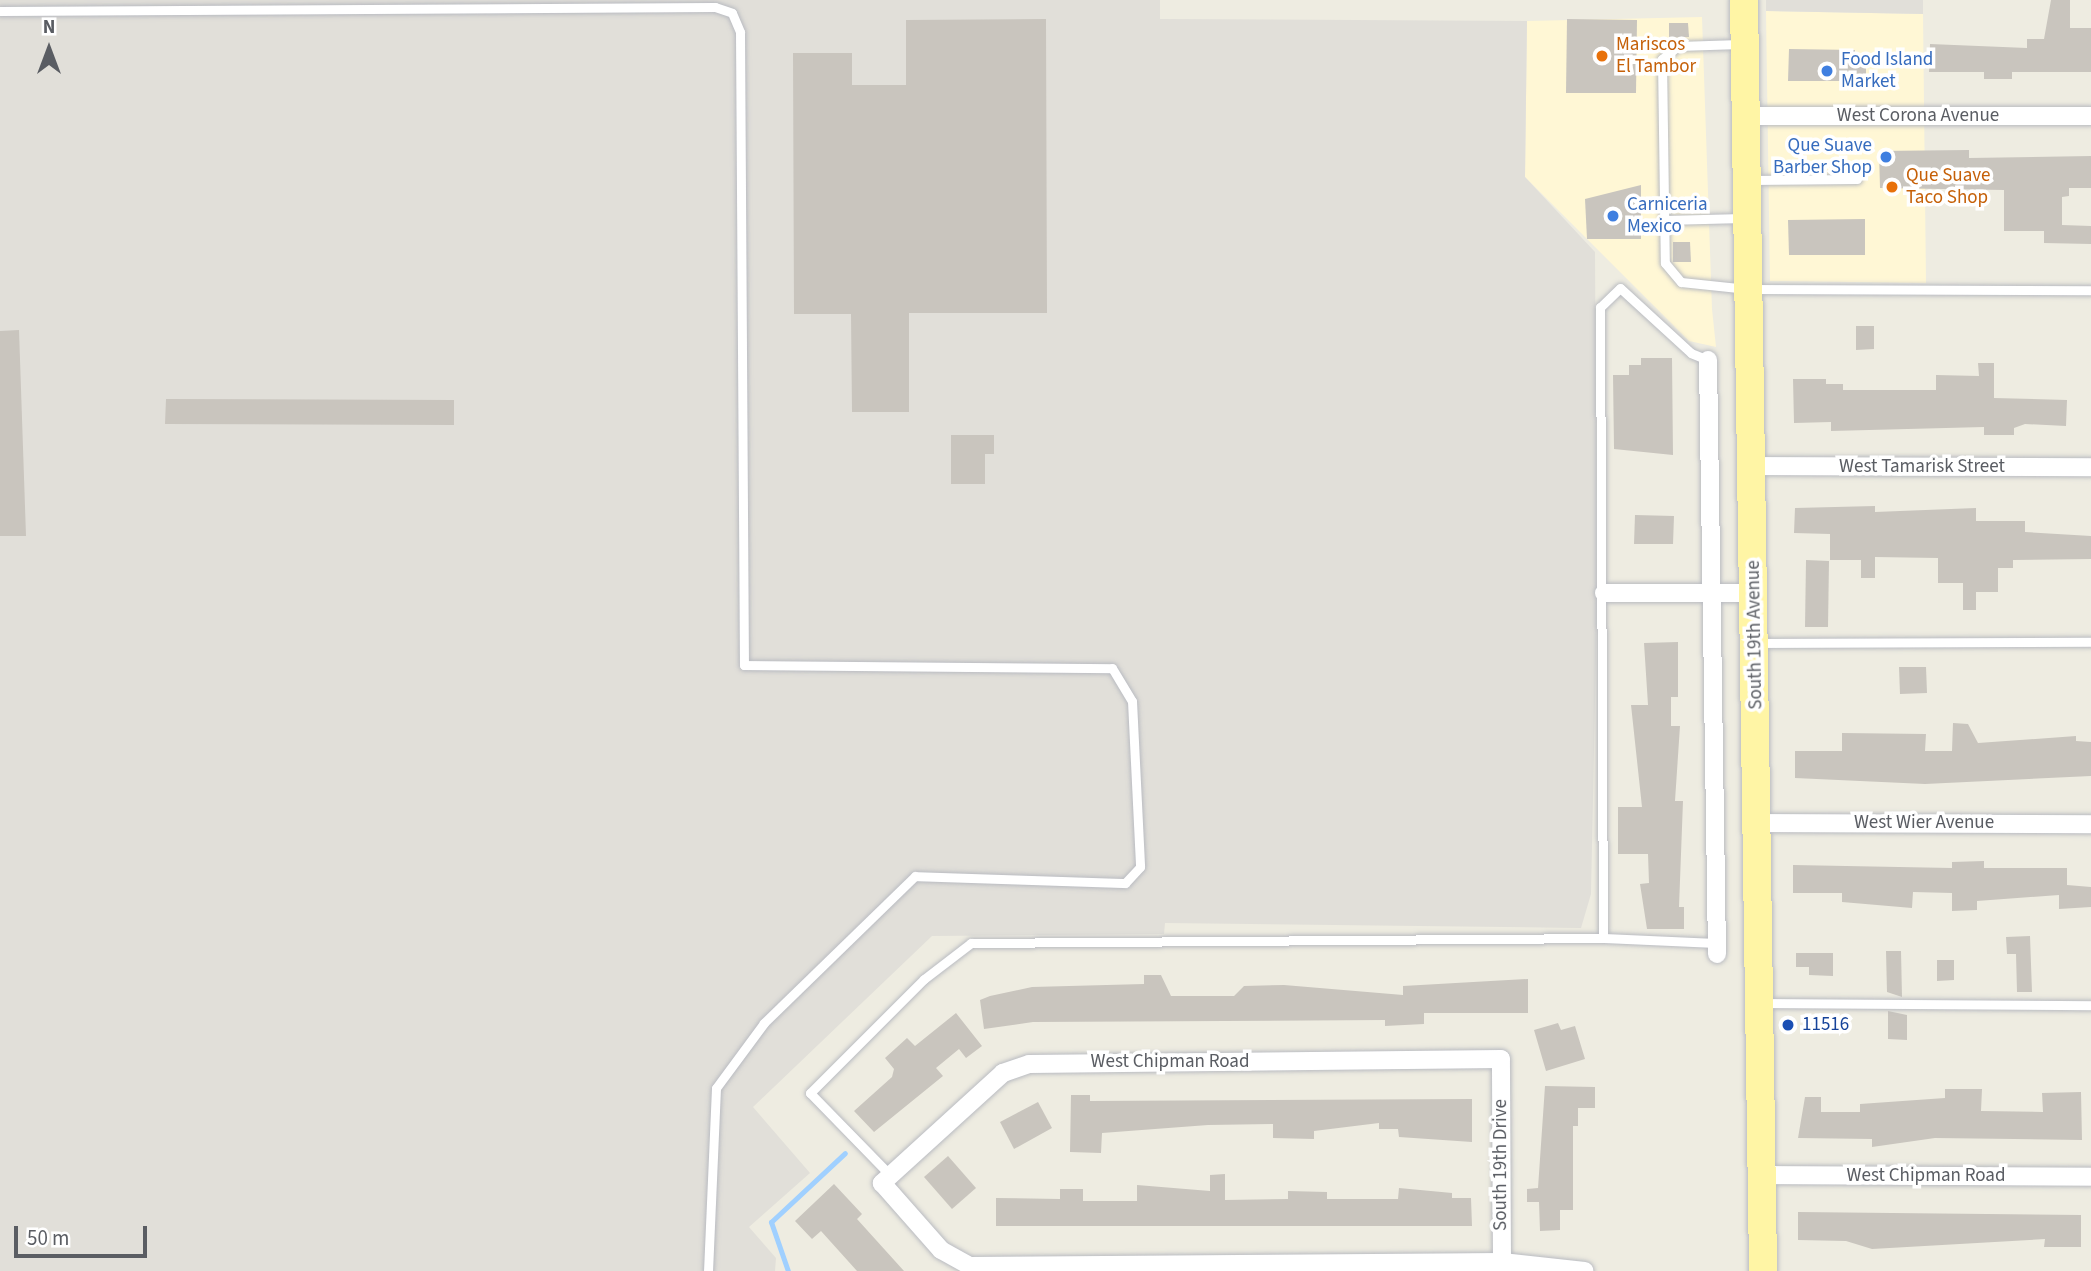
<!DOCTYPE html>
<style>
body{margin:0}
#map{position:relative;width:2091px;height:1271px;overflow:hidden;background:#eeece1;font-family:"Source Sans 3",sans-serif}
div>[style]{position:absolute}
.commercial>*{inset:0;background:#fff7d5}
.industrial>*{inset:0;background:#e1dfd9}
.stream>*{height:5px;margin:-2.5px;padding:0 2.5px;transform-origin:2.5px;border-radius:2.5px;background:#a0d0ff}
.building>*{inset:0;background:#c9c5be}
.roads{filter:drop-shadow(0 0 2px #b9bbc1) drop-shadow(0 0 2px #b9bbc1)}
.lane>*{height:9px;margin:-4.5px;padding:0 4.5px;transform-origin:4.5px;border-radius:4.5px;background:#fff}
.street>*{height:18px;margin:-9px;padding:0 9px;transform-origin:9px;border-radius:9px;background:#fff}
.primary>*{height:28px;margin:-14px;padding:0 14px;transform-origin:14px;border-radius:14px;background:#fff5a5}
.dots>*{width:19px;height:19px;translate:-50% -50%;box-sizing:border-box;border:4px solid #fff;border-radius:50%}
span{translate:-50% -50%;white-space:nowrap;text-align:center;line-height:1.15;-webkit-text-stroke:7px #fff;paint-order:stroke}
.food-label{font-size:19px;color:#c56008}
.left{translate:0 -50%;text-align:left}
.shop-label{font-size:19px;color:#366cbe}
.right{translate:-100% -50%;text-align:right}
.street-label{font-size:19px;color:#5a5d63}
.transit-label{font-size:19px;color:#164399}
.north{position:absolute;left:14px;top:14px;width:70px;height:70px;-webkit-text-stroke:5px #fff;paint-order:stroke;rotate:0deg;font-size:19px;font-weight:700;line-height:28px;text-align:center;color:#5a5d63}
.north::after{content:'';display:block;margin:auto;width:24px;height:32px;background:#5a5d63;clip-path:polygon(50% 0,100% 100%,50% 72%,0 100%)}
.scale{position:absolute;left:14px;top:1226px;width:133px;height:32px;box-sizing:border-box;border:4px solid #5a5d63;border-top:0;padding-left:9px;font-size:21px;line-height:24px;white-space:nowrap;color:#5a5d63;-webkit-text-stroke:5px #fff;paint-order:stroke}
</style>
<div id="map">
<div class="commercial">
<i style="clip-path:polygon(1766px 11px,1923px 14px,1926px 283px,1770px 281px)"></i>
<i style="clip-path:polygon(1702px 17px,1712px 309px,1716px 347px,1689px 341px,1525px 177px,1527px 21px)"></i>
</div>
<div class="industrial">
<i style="clip-path:polygon(0 0,1160px 0,1160px 19px,1527px 21px,1525px 177px,1595px 252px,1597px 606px,1591px 894px,1581px 928px,1165px 923px,1164px 934px,932px 936px,753px 1107px,810px 1173px,749px 1227px,776px 1258px,775px 1271px,0 1271px)"></i>
<i style="clip-path:polygon(1766px 0,1923px 0,1923px 14px,1766px 11px)"></i>
</div>
<div class="stream">
<i style="left:788px;top:1271px;width:52px;rotate:-109.1deg"></i>
<i style="left:771px;top:1222px;width:101px;rotate:-43deg"></i>
</div>
<div class="building">
<i style="clip-path:polygon(2051px 0,2070px 0,2070px 28px,2091px 28px,2091px 72px,2012px 72px,2012px 79px,1984px 79px,1984px 72px,1929px 72px,1930px 44px,2027px 48px,2027px 39px,2044px 39px)"></i>
<i style="clip-path:polygon(1046px 19px,1047px 313px,909px 313px,909px 412px,852px 412px,851px 314px,794px 314px,793px 53px,852px 53px,852px 85px,906px 85px,906px 20px)"></i>
<i style="clip-path:polygon(1567px 19px,1637px 20px,1636px 93px,1566px 93px)"></i>
<i style="clip-path:polygon(1669px 23px,1688px 23px,1689px 37px,1669px 38px)"></i>
<i style="clip-path:polygon(1789px 49px,1855px 50px,1855px 62px,1866px 62px,1866px 81px,1788px 81px)"></i>
<i style="clip-path:polygon(1969px 150px,1969px 158px,2091px 156px,2091px 188px,2069px 188px,2069px 196px,2062px 197px,2062px 225px,2091px 226px,2091px 244px,2044px 243px,2044px 231px,2004px 231px,2004px 190px,1880px 188px,1879px 151px)"></i>
<i style="clip-path:polygon(1641px 185px,1641px 239px,1587px 239px,1585px 199px)"></i>
<i style="clip-path:polygon(1865px 219px,1865px 255px,1789px 255px,1788px 220px)"></i>
<i style="clip-path:polygon(1673px 242px,1690px 242px,1691px 262px,1673px 262px)"></i>
<i style="clip-path:polygon(1856px 326px,1874px 326px,1874px 349px,1856px 350px)"></i>
<i style="clip-path:polygon(19px 330px,26px 536px,0 536px,0 331px)"></i>
<i style="clip-path:polygon(1641px 358px,1672px 358px,1673px 455px,1614px 449px,1613px 375px,1629px 375px,1629px 365px,1641px 365px)"></i>
<i style="clip-path:polygon(1978px 363px,1994px 363px,1994px 398px,2067px 400px,2066px 426px,2025px 424px,2014px 428px,2014px 435px,1984px 435px,1984px 427px,1831px 431px,1831px 422px,1794px 423px,1793px 379px,1826px 379px,1826px 384px,1843px 384px,1843px 390px,1936px 390px,1936px 375px,1979px 376px)"></i>
<i style="clip-path:polygon(166px 399px,454px 400px,454px 425px,165px 424px)"></i>
<i style="clip-path:polygon(951px 435px,994px 435px,994px 454px,985px 454px,985px 484px,951px 484px)"></i>
<i style="clip-path:polygon(1875px 506px,1875px 512px,1976px 508px,1976px 521px,2025px 521px,2025px 532px,2091px 536px,2091px 559px,2013px 560px,2013px 568px,1998px 568px,1998px 592px,1976px 592px,1976px 610px,1963px 610px,1963px 583px,1938px 583px,1938px 558px,1875px 557px,1875px 578px,1861px 578px,1861px 560px,1830px 560px,1830px 534px,1794px 533px,1795px 508px)"></i>
<i style="clip-path:polygon(1635px 515px,1674px 516px,1673px 544px,1634px 544px)"></i>
<i style="clip-path:polygon(1806px 560px,1829px 561px,1828px 627px,1805px 627px)"></i>
<i style="clip-path:polygon(1678px 642px,1678px 697px,1671px 697px,1671px 726px,1680px 726px,1675px 801px,1683px 801px,1679px 907px,1684px 907px,1684px 929px,1647px 929px,1640px 884px,1649px 883px,1648px 854px,1618px 854px,1618px 807px,1642px 807px,1631px 705px,1648px 705px,1644px 643px)"></i>
<i style="clip-path:polygon(1899px 667px,1926px 667px,1927px 693px,1900px 694px)"></i>
<i style="clip-path:polygon(1953px 723px,1968px 724px,1978px 743px,2076px 736px,2076px 741px,2091px 742px,2091px 776px,1925px 784px,1795px 778px,1795px 751px,1842px 751px,1842px 733px,1926px 734px,1925px 751px,1952px 751px)"></i>
<i style="clip-path:polygon(1984px 861px,1984px 868px,2067px 868px,2067px 885px,2091px 887px,2091px 907px,2059px 909px,2059px 895px,1977px 901px,1977px 910px,1952px 911px,1952px 893px,1913px 892px,1912px 908px,1842px 902px,1842px 893px,1793px 893px,1793px 865px,1952px 868px,1952px 862px)"></i>
<i style="clip-path:polygon(2030px 936px,2032px 992px,2017px 992px,2016px 954px,2007px 954px,2006px 937px)"></i>
<i style="clip-path:polygon(1886px 951px,1901px 951px,1902px 997px,1887px 992px)"></i>
<i style="clip-path:polygon(1796px 953px,1833px 953px,1833px 976px,1809px 975px,1809px 967px,1796px 967px)"></i>
<i style="clip-path:polygon(1937px 960px,1954px 960px,1954px 980px,1937px 981px)"></i>
<i style="clip-path:polygon(1144px 975px,1161px 975px,1171px 996px,1234px 996px,1244px 986px,1284px 985px,1403px 995px,1403px 986px,1528px 979px,1528px 1013px,1424px 1013px,1424px 1024px,1385px 1026px,1385px 1020px,1033px 1022px,984px 1029px,980px 1000px,990px 996px,1032px 987px,1144px 984px)"></i>
<i style="clip-path:polygon(1888px 1011px,1907px 1015px,1907px 1040px,1888px 1039px)"></i>
<i style="clip-path:polygon(956px 1013px,982px 1046px,966px 1058px,959px 1049px,936px 1068px,943px 1076px,874px 1132px,854px 1111px,892px 1077px,894px 1069px,885px 1058px,907px 1038px,915px 1046px)"></i>
<i style="clip-path:polygon(1558px 1023px,1561px 1030px,1575px 1026px,1585px 1059px,1546px 1071px,1534px 1030px)"></i>
<i style="clip-path:polygon(1545px 1086px,1595px 1087px,1595px 1108px,1578px 1108px,1578px 1126px,1573px 1126px,1573px 1210px,1560px 1210px,1560px 1230px,1540px 1231px,1539px 1202px,1527px 1202px,1527px 1189px,1538px 1188px)"></i>
<i style="clip-path:polygon(1945px 1089px,1982px 1089px,1981px 1111px,2043px 1112px,2042px 1093px,2081px 1092px,2082px 1140px,1935px 1138px,1872px 1147px,1872px 1139px,1798px 1138px,1805px 1097px,1821px 1097px,1821px 1112px,1860px 1112px,1860px 1104px,1945px 1098px)"></i>
<i style="clip-path:polygon(1071px 1095px,1090px 1095px,1090px 1101px,1472px 1099px,1472px 1142px,1399px 1137px,1398px 1129px,1379px 1129px,1379px 1123px,1314px 1131px,1314px 1139px,1273px 1138px,1273px 1124px,1208px 1125px,1102px 1133px,1101px 1153px,1070px 1152px)"></i>
<i style="clip-path:polygon(1038px 1102px,1052px 1128px,1014px 1149px,1000px 1122px)"></i>
<i style="clip-path:polygon(948px 1156px,976px 1188px,952px 1209px,924px 1177px)"></i>
<i style="clip-path:polygon(1225px 1174px,1225px 1200px,1288px 1199px,1288px 1191px,1327px 1192px,1327px 1199px,1398px 1199px,1399px 1188px,1452px 1193px,1452px 1198px,1471px 1198px,1472px 1226px,996px 1226px,996px 1198px,1060px 1199px,1060px 1189px,1083px 1189px,1083px 1201px,1137px 1201px,1137px 1185px,1210px 1191px,1210px 1175px)"></i>
<i style="clip-path:polygon(834px 1184px,862px 1214px,857px 1219px,904px 1271px,857px 1271px,821px 1231px,812px 1239px,795px 1221px)"></i>
<i style="clip-path:polygon(1798px 1212px,2081px 1215px,2081px 1247px,2044px 1247px,2045px 1239px,1872px 1249px,1846px 1241px,1798px 1240px)"></i>
</div>
<div class="roads">
<div class="lane">
<i style="left:0;top:11px;width:715px;rotate:-0.32deg"></i>
<i style="left:715px;top:7px;width:18px;rotate:19deg"></i>
<i style="left:732px;top:13px;width:21px;rotate:67deg"></i>
<i style="left:740px;top:32px;width:633px;rotate:89.64deg"></i>
<i style="left:744px;top:665px;width:368px;rotate:0.5deg"></i>
<i style="left:1112px;top:668px;width:39px;rotate:59deg"></i>
<i style="left:1132px;top:701px;width:166px;rotate:87.2deg"></i>
<i style="left:1140px;top:867px;width:22px;rotate:133deg"></i>
<i style="left:1125px;top:883px;width:210px;rotate:-178.1deg"></i>
<i style="left:915px;top:876px;width:211px;rotate:135.8deg"></i>
<i style="left:764px;top:1023px;width:81px;rotate:126.4deg"></i>
<i style="left:716px;top:1088px;width:183px;rotate:92.5deg"></i>
<i style="left:1740px;top:44px;width:62px;rotate:178.2deg"></i>
<i style="left:1678px;top:46px;width:21px;rotate:141deg"></i>
<i style="left:1662px;top:59px;width:204px;rotate:89.2deg"></i>
<i style="left:1665px;top:263px;width:25px;rotate:50deg"></i>
<i style="left:1681px;top:282px;width:67px;rotate:6deg"></i>
<i style="left:1748px;top:289px;width:343px;rotate:0.2deg"></i>
<i style="left:1752px;top:180px;width:105px;rotate:-0.5deg"></i>
<i style="left:1665px;top:220px;width:78px;rotate:-1.5deg"></i>
<i style="left:1708px;top:360px;width:18px;rotate:-158deg"></i>
<i style="left:1691px;top:353px;width:96px;rotate:-137.5deg"></i>
<i style="left:1620px;top:288px;width:28px;rotate:136deg"></i>
<i style="left:1600px;top:307px;width:631px;rotate:89.73deg"></i>
<i style="left:1603px;top:938px;width:114px;rotate:2.5deg"></i>
<i style="left:1757px;top:643px;width:334px;rotate:-0.2deg"></i>
<i style="left:1764px;top:1003px;width:327px;rotate:0.4deg"></i>
<i style="left:891px;top:1176px;width:116px;rotate:-134.3deg"></i>
<i style="left:810px;top:1093px;width:161px;rotate:-45deg"></i>
<i style="left:924px;top:979px;width:59px;rotate:-37.5deg"></i>
<i style="left:971px;top:943px;width:632px;rotate:-0.45deg"></i>
</div>
<div class="street">
<i style="left:1746px;top:116px;width:345px"></i>
<i style="left:1708px;top:360px;width:594px;rotate:89.13deg"></i>
<i style="left:1753px;top:466px;width:338px;rotate:0.2deg"></i>
<i style="left:1604px;top:593px;width:151px"></i>
<i style="left:1757px;top:823px;width:334px;rotate:0.2deg"></i>
<i style="left:1761px;top:1175px;width:330px;rotate:0.3deg"></i>
<i style="left:1502px;top:1271px;width:9px;rotate:-90deg"></i>
<i style="left:1502px;top:1262px;width:203px;rotate:-90.3deg"></i>
<i style="left:1501px;top:1059px;width:472px;rotate:179.4deg"></i>
<i style="left:1029px;top:1064px;width:28px;rotate:161deg"></i>
<i style="left:1003px;top:1073px;width:164px;rotate:137.7deg"></i>
<i style="left:882px;top:1183px;width:89px;rotate:48.6deg"></i>
<i style="left:941px;top:1250px;width:33px;rotate:29deg"></i>
<i style="left:970px;top:1266px;width:532px;rotate:-0.43deg"></i>
<i style="left:1502px;top:1262px;width:83px;rotate:6.2deg"></i>
</div>
<div class="primary">
<i style="left:1744px;top:0;width:1271px;rotate:89.14deg"></i>
</div>
</div>
<div class="dots">
<i style="left:1602px;top:56px;background:#e8710a"></i>
<i style="left:1827px;top:71px;background:#3f7fe0"></i>
<i style="left:1886px;top:157px;background:#3f7fe0"></i>
<i style="left:1892px;top:187px;background:#e8710a"></i>
<i style="left:1613px;top:216px;background:#3f7fe0"></i>
<i style="left:1788px;top:1025px;background:#1a4fb4"></i>
</div>
<div class="food-label">
<span class="left" style="left:1616px;top:56px">Mariscos<br>El Tambor</span>
<span class="left" style="left:1906px;top:187px">Que Suave<br>Taco Shop</span>
</div>
<div class="shop-label">
<span class="left" style="left:1841px;top:71px">Food Island<br>Market</span>
<span class="right" style="left:1872px;top:157px">Que Suave<br>Barber Shop</span>
<span class="left" style="left:1627px;top:216px">Carniceria<br>Mexico</span>
</div>
<div class="street-label">
<span style="left:1918px;top:116px">West Corona Avenue</span>
<span style="left:1922px;top:467px">West Tamarisk Street</span>
<span style="left:1755px;top:635px;rotate:-91deg">South 19th Avenue</span>
<span style="left:1924px;top:823px">West Wier Avenue</span>
<span style="left:1170px;top:1062px">West Chipman Road</span>
<span style="left:1501px;top:1165px;rotate:-90deg">South 19th Drive</span>
<span style="left:1926px;top:1176px">West Chipman Road</span>
</div>
<div class="transit-label">
<span class="left" style="left:1802px;top:1025px">11516</span>
</div>
<div class="north">N</div>
<div class="scale">50 m</div>
</div>
